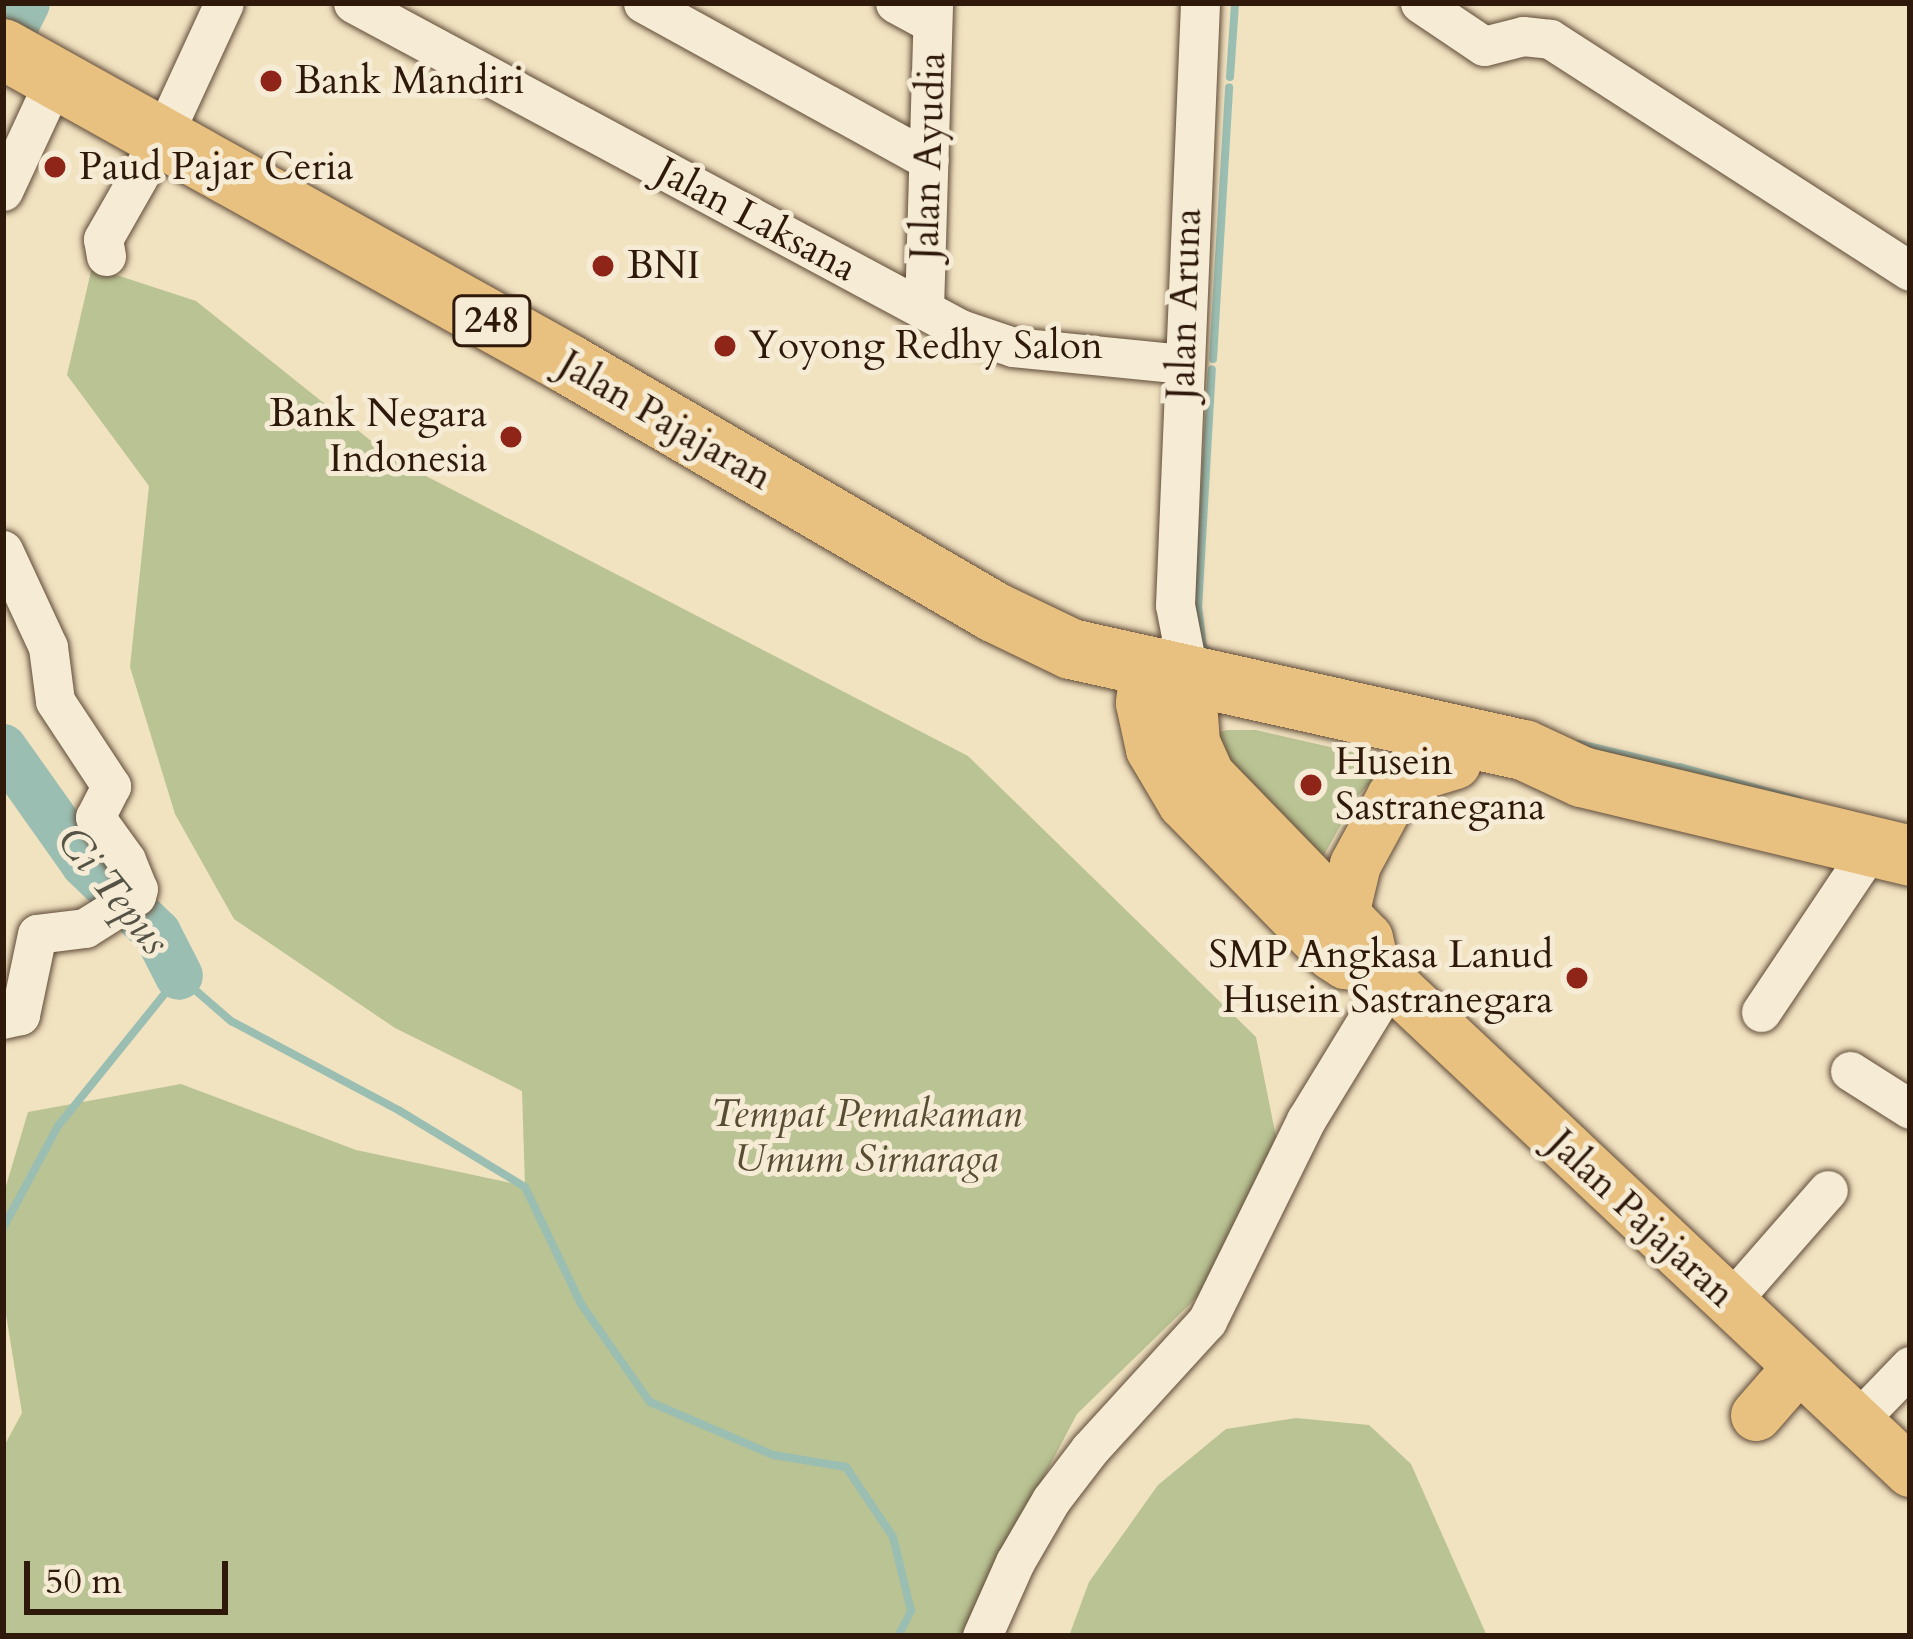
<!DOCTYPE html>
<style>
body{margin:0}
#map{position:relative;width:1913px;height:1639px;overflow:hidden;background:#f1e2c0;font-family:Cardo,serif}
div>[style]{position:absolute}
.green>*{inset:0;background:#b9c393}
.stream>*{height:8px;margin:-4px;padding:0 4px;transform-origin:4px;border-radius:4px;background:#9bbeb2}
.river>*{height:48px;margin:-24px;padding:0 24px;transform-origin:24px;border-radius:24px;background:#9bbeb2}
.roads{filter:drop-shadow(0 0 3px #604b38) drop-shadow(0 0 3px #604b38)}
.minor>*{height:39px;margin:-19.5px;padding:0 19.5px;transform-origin:19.5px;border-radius:19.5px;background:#f6ecd6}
.major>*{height:51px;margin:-25.5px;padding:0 25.5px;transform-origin:25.5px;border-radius:25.5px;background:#e8c180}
.highway>*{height:60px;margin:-30px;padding:0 30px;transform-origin:30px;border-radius:30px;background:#e8c180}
.dots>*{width:33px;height:33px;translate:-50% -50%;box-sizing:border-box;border:6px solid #f6ecd6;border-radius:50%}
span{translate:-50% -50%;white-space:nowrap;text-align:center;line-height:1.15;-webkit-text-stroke:10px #f6ecd6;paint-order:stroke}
.shield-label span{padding:3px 9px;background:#f6ecd6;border:3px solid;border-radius:9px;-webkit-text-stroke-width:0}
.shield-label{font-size:36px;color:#2f190a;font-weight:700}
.poi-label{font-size:39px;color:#2f190a}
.left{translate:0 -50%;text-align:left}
.right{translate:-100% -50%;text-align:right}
.street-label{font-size:39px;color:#2f190a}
.park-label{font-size:39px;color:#584c33;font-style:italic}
.water-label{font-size:42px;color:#555345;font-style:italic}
.frame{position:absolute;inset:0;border:6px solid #2f190a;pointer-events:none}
.scale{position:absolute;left:24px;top:1561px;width:204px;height:54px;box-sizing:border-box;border:6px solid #2f190a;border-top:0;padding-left:15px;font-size:36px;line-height:42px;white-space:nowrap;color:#2f190a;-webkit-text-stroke:9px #f6ecd6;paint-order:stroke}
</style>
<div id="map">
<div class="green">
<i style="clip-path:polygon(92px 267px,196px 301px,395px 460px,968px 756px,1256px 1037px,1278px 1147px,1225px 1270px,1077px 1414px,993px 1573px,970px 1636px,3px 1636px,3px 1448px,22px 1413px,3px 1296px,3px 1196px,28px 1112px,181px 1084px,356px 1150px,525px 1186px,522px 1091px,395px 1028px,234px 919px,175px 814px,130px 667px,149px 486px,67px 375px)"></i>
<i style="clip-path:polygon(1227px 730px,1256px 730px,1391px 761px,1356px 798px,1324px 855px,1319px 877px,1213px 770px,1214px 734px)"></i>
<i style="clip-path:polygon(1296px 1418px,1369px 1425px,1411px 1464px,1487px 1636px,1069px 1636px,1089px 1582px,1158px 1485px,1226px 1429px)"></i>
</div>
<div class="stream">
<i style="left:1230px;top:77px;width:74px;rotate:-86.1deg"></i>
<i style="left:1213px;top:359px;width:272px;rotate:-86.6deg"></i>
<i style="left:1211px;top:653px;width:10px;rotate:-143deg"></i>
<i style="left:1203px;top:647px;width:38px;rotate:-97deg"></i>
<i style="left:1198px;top:609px;width:240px;rotate:-86.7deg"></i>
<i style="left:1579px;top:744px;width:101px;rotate:13.2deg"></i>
<i style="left:1680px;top:767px;width:123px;rotate:15.6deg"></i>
<i style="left:3px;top:1228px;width:116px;rotate:-61.7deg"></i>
<i style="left:58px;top:1126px;width:193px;rotate:-51.1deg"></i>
<i style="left:179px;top:976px;width:69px;rotate:40.9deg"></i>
<i style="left:231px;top:1021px;width:191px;rotate:28deg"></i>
<i style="left:400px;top:1111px;width:146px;rotate:31.3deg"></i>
<i style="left:525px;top:1187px;width:130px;rotate:64.4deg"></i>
<i style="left:581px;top:1304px;width:120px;rotate:54.9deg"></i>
<i style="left:650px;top:1402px;width:134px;rotate:23.3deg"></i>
<i style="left:773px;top:1455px;width:74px;rotate:9.3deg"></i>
<i style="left:846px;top:1467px;width:84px;rotate:56.1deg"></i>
<i style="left:893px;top:1537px;width:76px;rotate:76.3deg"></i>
<i style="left:911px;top:1611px;width:28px;rotate:117deg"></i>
</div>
<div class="river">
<i style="left:3px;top:49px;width:51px;rotate:-63.4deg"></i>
<i style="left:3px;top:748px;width:142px;rotate:54.7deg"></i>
<i style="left:85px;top:864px;width:100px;rotate:43.8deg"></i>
<i style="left:157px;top:933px;width:48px;rotate:62.9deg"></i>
</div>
<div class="roads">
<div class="minor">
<i style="left:353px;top:3px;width:689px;rotate:28.24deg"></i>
<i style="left:960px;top:329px;width:56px;rotate:18.8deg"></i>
<i style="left:1013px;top:347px;width:170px;rotate:5.7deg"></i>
<i style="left:643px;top:3px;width:326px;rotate:28.8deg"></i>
<i style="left:895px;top:3px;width:42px;rotate:28.4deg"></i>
<i style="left:1420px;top:3px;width:77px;rotate:33.9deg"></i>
<i style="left:1484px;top:46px;width:40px;rotate:-14.4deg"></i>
<i style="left:1523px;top:36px;width:27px;rotate:6deg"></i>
<i style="left:1550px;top:39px;width:428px;rotate:32.8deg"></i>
<i style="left:163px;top:135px;width:145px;rotate:-65.2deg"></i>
<i style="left:3px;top:191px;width:95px;rotate:-65.1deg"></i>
<i style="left:106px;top:256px;width:17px;rotate:-100deg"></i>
<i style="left:103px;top:239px;width:89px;rotate:-60.3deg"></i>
<i style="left:924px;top:309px;width:306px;rotate:-88.3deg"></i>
<i style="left:3px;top:550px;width:107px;rotate:65.1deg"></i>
<i style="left:48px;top:647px;width:54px;rotate:82.6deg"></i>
<i style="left:55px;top:701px;width:102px;rotate:56.6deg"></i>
<i style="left:111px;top:786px;width:35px;rotate:117deg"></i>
<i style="left:95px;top:817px;width:53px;rotate:54.2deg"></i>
<i style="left:126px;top:860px;width:31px;rotate:68deg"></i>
<i style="left:138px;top:889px;width:7px;rotate:106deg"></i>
<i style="left:136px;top:896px;width:60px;rotate:147.9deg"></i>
<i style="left:85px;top:928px;width:48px;rotate:172.9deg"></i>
<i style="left:37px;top:934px;width:83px;rotate:101.9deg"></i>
<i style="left:20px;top:1015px;width:17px;rotate:167deg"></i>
<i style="left:1189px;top:677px;width:73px;rotate:-101deg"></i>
<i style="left:1175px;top:605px;width:603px;rotate:-87.62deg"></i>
<i style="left:1761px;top:1012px;width:200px;rotate:-56.2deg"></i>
<i style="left:1850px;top:1071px;width:71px;rotate:32.3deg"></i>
<i style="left:1729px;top:1303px;width:150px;rotate:-48.8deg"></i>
<i style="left:1856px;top:1422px;width:78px;rotate:-46deg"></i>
<i style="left:982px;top:1636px;width:81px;rotate:-66deg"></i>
<i style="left:1015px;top:1562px;width:72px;rotate:-59.9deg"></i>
<i style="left:1051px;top:1500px;width:64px;rotate:-52.6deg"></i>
<i style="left:1090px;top:1449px;width:173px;rotate:-47.6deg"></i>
<i style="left:1207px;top:1321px;width:224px;rotate:-63.8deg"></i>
<i style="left:1306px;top:1120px;width:163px;rotate:-58.6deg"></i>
</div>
<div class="major">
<i style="left:1145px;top:669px;width:34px;rotate:97deg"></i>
<i style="left:1141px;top:703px;width:47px;rotate:77.7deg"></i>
<i style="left:1151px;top:749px;width:63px;rotate:59.3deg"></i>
<i style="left:1183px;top:803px;width:211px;rotate:45.6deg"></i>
<i style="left:1331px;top:954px;width:17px;rotate:33deg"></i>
<i style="left:1345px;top:963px;width:28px;rotate:4deg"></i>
<i style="left:1189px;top:677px;width:65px;rotate:85.6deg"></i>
<i style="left:1194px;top:742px;width:36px;rotate:66deg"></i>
<i style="left:1209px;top:775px;width:227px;rotate:45.9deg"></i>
<i style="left:1367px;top:938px;width:28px;rotate:77deg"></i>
<i style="left:1373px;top:965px;width:738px;rotate:43.3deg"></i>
<i style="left:1343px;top:914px;width:51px;rotate:-76.5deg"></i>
<i style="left:1355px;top:864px;width:77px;rotate:-61.4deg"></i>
<i style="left:1392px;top:796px;width:25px;rotate:-48deg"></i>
<i style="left:1409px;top:777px;width:48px;rotate:-16.9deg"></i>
<i style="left:1756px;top:1415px;width:62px;rotate:-48.9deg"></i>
</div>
<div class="highway">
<i style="left:3px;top:49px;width:647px;rotate:29.14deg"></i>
<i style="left:568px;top:364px;width:493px;rotate:30.2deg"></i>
<i style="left:994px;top:612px;width:85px;rotate:25.7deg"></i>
<i style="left:1071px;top:649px;width:464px;rotate:12.6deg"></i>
<i style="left:1524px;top:750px;width:64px;rotate:25deg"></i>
<i style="left:1582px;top:777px;width:337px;rotate:13.5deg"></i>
</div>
</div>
<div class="dots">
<i style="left:271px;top:81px;background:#8f2418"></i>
<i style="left:55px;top:167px;background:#8f2418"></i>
<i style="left:603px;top:266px;background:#8f2418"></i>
<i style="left:725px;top:346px;background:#8f2418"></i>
<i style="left:511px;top:437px;background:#8f2418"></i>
<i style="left:1311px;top:785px;background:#8f2418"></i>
<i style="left:1577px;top:978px;background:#8f2418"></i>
</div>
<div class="shield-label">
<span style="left:492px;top:321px">248</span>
</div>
<div class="poi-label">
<span class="left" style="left:295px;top:81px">Bank Mandiri</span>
<span class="left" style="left:79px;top:167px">Paud Pajar Ceria</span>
<span class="left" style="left:627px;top:266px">BNI</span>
<span class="left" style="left:749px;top:346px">Yoyong Redhy Salon</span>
<span class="right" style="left:487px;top:437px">Bank Negara<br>Indonesia</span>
<span class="left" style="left:1335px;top:785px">Husein<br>Sastranegana</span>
<span class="right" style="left:1553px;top:978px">SMP Angkasa Lanud<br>Husein Sastranegara</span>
</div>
<div class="street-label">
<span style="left:929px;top:156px;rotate:-88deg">Jalan Ayudia</span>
<span style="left:756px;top:220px;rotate:28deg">Jalan Laksana</span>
<span style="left:1185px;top:304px;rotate:-88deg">Jalan Aruna</span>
<span style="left:665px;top:421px;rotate:30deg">Jalan Pajajaran</span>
<span style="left:1641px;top:1219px;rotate:43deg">Jalan Pajajaran</span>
</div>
<div class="park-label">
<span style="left:866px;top:1137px">Tempat Pemakaman<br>Umum Sirnaraga</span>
</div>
<div class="water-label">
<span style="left:113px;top:891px;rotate:51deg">Ci Tepus</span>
</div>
<div class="frame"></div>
<div class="scale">50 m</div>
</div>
